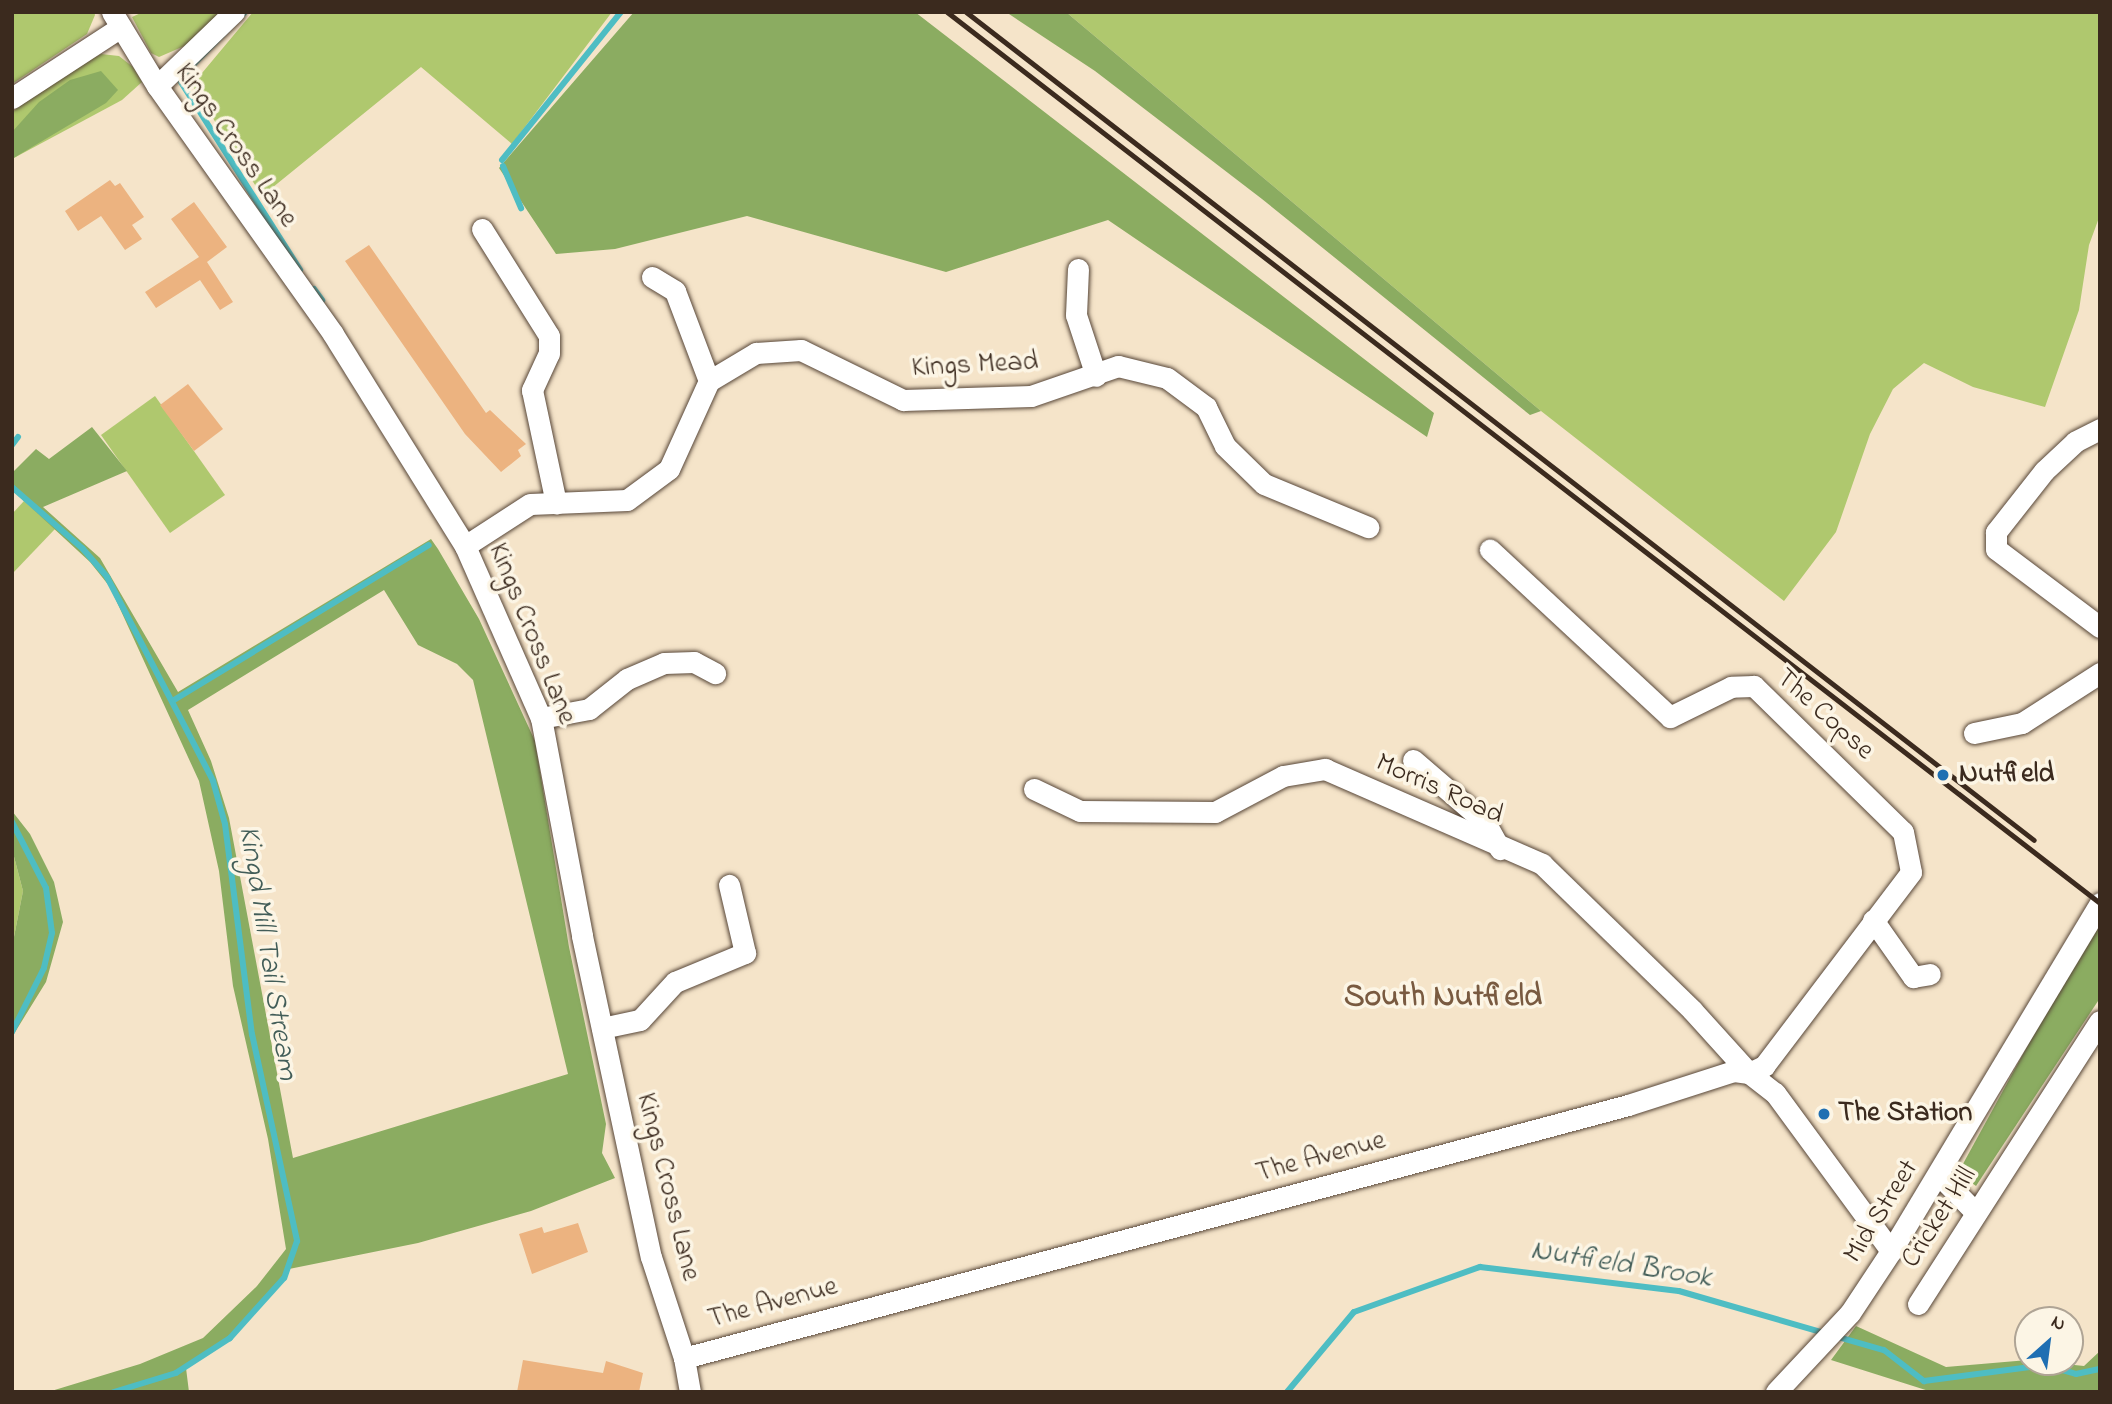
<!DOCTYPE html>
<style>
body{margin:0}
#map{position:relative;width:2112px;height:1404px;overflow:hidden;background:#f5e4c9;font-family:"Indie Flower",sans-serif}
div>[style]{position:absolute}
.green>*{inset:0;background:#afc86e}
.forest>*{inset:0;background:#8bac61}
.stream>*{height:6px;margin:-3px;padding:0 3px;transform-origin:3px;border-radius:3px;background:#4ebdc3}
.building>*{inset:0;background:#ecb380}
.roads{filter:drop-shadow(0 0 2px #574638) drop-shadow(0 0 2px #574638)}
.minor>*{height:21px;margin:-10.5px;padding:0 10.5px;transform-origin:10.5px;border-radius:10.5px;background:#fff}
.rail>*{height:5px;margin:-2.5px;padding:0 2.5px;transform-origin:2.5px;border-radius:2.5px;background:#3b2a1e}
.dots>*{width:19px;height:19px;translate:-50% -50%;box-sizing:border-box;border:4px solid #fcf5e5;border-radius:50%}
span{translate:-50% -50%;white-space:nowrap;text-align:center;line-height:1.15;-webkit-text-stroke:7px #fcf5e5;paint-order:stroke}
.street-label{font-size:28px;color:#3b2a1e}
.poi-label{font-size:28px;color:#3b2a1e;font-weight:700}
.left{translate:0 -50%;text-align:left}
.water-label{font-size:30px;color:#425d58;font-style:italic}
.quarter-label{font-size:32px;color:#795a40;font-weight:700}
.frame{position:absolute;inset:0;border:14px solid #3b2a1e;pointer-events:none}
.north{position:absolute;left:2014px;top:1306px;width:70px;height:70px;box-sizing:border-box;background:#fcf5e5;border:2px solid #afa495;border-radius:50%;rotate:28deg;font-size:19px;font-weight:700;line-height:28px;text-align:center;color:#3b2a1e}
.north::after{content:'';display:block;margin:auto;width:24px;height:32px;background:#1f6fb2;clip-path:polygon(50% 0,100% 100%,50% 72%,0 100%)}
</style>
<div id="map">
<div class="green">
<i style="clip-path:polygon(12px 12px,94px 12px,95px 15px,87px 34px,12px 84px)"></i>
<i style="clip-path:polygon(143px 12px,222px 12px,189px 44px,159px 57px,151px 53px,132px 17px)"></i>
<i style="clip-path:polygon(253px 12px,612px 12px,512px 144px,421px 67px,262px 196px,192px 85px)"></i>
<i style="clip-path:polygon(1066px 12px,2100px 12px,2100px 215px,2089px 245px,2079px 310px,2045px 407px,1973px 387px,1924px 363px,1893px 389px,1870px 434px,1836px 532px,1784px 601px,1541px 411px)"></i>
<i style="clip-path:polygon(101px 54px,119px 56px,133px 67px,142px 82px,122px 100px,12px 159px,12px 112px,63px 74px)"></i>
<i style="clip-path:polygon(155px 396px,225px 495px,170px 533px,101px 435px)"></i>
<i style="clip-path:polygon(24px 501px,55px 529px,12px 574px,12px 514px)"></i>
<i style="clip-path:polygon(12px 849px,23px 891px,12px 947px)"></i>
</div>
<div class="forest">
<i style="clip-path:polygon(634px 12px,915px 12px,1434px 413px,1427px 437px,1108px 220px,946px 272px,747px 216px,615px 249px,556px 254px,499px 168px)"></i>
<i style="clip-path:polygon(1006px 12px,1066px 12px,1541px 411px,1530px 415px,1262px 199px,1095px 71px)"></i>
<i style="clip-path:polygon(101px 71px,118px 90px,106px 103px,12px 159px,12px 132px,39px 102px,70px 80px)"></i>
<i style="clip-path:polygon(evenodd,92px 427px,127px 471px,43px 507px,100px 558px,178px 692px,431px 539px,438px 549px,479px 619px,535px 741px,569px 947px,606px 1124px,602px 1153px,615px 1178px,531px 1211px,418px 1243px,289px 1269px,236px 1333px,186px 1368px,189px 1392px,48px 1392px,140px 1364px,203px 1338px,257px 1286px,286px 1249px,268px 1139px,233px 986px,219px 871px,199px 781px,110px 587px,90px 562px,12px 490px,12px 473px,36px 449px,49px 459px,92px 427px,384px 590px,418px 645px,457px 664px,473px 680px,568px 1074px,293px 1158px,229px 818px,211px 761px,188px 710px,384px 590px)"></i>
<i style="clip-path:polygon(12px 811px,30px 834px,54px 882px,63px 922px,46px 982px,12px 1037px,12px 947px,23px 891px,12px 849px)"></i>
<i style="clip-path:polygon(2098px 917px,2100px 998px,1976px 1186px,1958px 1173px)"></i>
<i style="clip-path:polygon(1856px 1326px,1946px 1367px,2028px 1360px,2084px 1366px,2100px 1351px,2100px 1392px,1932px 1392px,1831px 1360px)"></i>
</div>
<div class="stream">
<i style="left:245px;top:12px;width:94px;rotate:134.6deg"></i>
<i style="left:179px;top:79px;width:226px;rotate:57.6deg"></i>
<i style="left:502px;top:160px;width:190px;rotate:-51.2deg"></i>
<i style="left:503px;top:166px;width:46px;rotate:66.8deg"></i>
<i style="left:314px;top:289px;width:14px;rotate:54deg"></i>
<i style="left:12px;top:445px;width:10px;rotate:-53deg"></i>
<i style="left:12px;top:487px;width:94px;rotate:41.1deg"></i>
<i style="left:83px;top:549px;width:37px;rotate:49deg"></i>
<i style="left:107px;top:577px;width:230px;rotate:62.5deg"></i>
<i style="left:213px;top:781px;width:45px;rotate:74.4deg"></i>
<i style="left:225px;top:824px;width:212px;rotate:82.7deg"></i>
<i style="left:252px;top:1034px;width:212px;rotate:77.7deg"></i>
<i style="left:297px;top:1241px;width:39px;rotate:109deg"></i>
<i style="left:284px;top:1278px;width:81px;rotate:132deg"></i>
<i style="left:230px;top:1338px;width:64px;rotate:147.1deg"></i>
<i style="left:176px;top:1373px;width:65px;rotate:163deg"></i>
<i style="left:174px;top:700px;width:298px;rotate:-31.3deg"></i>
<i style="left:12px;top:822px;width:74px;rotate:62.7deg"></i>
<i style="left:46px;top:888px;width:45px;rotate:82.4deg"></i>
<i style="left:52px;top:933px;width:36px;rotate:103deg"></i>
<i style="left:44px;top:968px;width:72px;rotate:116.6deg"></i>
<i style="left:1287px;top:1392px;width:104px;rotate:-50.1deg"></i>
<i style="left:1354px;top:1312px;width:134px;rotate:-19.7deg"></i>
<i style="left:1480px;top:1267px;width:200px;rotate:6.9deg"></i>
<i style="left:1679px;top:1291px;width:213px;rotate:16.1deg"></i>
<i style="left:1884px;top:1350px;width:51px;rotate:37.8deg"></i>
<i style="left:1924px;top:1381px;width:122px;rotate:-7.5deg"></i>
<i style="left:2045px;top:1365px;width:32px;rotate:16deg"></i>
<i style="left:2076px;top:1374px;width:25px;rotate:-12deg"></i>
</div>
<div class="building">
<i style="clip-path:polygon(110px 180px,115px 186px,120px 183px,144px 217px,132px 225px,142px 239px,125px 250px,101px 216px,78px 231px,65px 211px)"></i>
<i style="clip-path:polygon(194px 202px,227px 247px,207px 262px,233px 302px,220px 310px,200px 280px,156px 308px,145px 292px,199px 257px,171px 219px)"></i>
<i style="clip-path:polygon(369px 245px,486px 413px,490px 410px,526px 444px,518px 450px,521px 456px,501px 472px,465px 434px,345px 261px)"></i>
<i style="clip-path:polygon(188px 384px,223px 429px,194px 451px,160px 405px)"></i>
<i style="clip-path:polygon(578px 1223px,588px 1252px,532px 1274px,519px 1234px,542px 1227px,544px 1233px)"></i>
<i style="clip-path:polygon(523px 1360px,603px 1373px,606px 1361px,643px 1373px,639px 1392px,517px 1392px)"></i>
</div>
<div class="roads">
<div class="minor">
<i style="left:112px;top:12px;width:87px;rotate:58.7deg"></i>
<i style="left:157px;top:86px;width:304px;rotate:54.6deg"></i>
<i style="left:333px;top:334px;width:250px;rotate:58.1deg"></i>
<i style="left:465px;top:546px;width:188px;rotate:66.2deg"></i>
<i style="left:541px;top:718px;width:222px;rotate:79.3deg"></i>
<i style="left:582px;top:936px;width:328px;rotate:77.9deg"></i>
<i style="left:651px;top:1257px;width:106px;rotate:71.9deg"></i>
<i style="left:684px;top:1358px;width:35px;rotate:80deg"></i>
<i style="left:157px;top:86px;width:107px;rotate:-43.9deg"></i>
<i style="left:12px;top:98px;width:130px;rotate:-33.1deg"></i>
<i style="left:482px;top:229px;width:126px;rotate:57.9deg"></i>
<i style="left:549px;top:336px;width:17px;rotate:90deg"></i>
<i style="left:549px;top:353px;width:41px;rotate:114.7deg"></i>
<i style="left:532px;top:390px;width:116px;rotate:78deg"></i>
<i style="left:1078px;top:269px;width:46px;rotate:92.5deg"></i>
<i style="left:1076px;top:315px;width:64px;rotate:71.8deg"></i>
<i style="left:652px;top:277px;width:27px;rotate:31deg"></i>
<i style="left:675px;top:291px;width:96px;rotate:69.3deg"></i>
<i style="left:2100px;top:429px;width:28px;rotate:153deg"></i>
<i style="left:2075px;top:442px;width:42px;rotate:136.9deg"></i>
<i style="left:2044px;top:471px;width:78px;rotate:128.2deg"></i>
<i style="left:1996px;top:532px;width:17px;rotate:90deg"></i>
<i style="left:1996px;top:549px;width:130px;rotate:36.9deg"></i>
<i style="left:465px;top:546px;width:77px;rotate:-32.9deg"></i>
<i style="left:530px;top:504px;width:97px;rotate:-2.4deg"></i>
<i style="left:627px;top:500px;width:52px;rotate:-36.4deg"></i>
<i style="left:669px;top:469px;width:97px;rotate:-65.6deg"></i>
<i style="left:709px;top:381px;width:55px;rotate:-30.8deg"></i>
<i style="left:756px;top:353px;width:45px;rotate:-3.8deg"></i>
<i style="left:801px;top:350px;width:114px;rotate:26.1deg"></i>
<i style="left:903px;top:400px;width:128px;rotate:-1.8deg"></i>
<i style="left:1031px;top:396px;width:92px;rotate:-19deg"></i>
<i style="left:1118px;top:366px;width:50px;rotate:13.8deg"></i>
<i style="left:1167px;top:378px;width:49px;rotate:36.6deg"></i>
<i style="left:1206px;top:407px;width:43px;rotate:64deg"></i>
<i style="left:1225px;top:446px;width:54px;rotate:44.3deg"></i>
<i style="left:1264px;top:484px;width:113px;rotate:22.5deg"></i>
<i style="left:541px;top:718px;width:49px;rotate:-10.6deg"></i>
<i style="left:589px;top:709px;width:48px;rotate:-38.3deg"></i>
<i style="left:627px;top:679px;width:40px;rotate:-23.4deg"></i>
<i style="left:664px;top:663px;width:30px;rotate:-2deg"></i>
<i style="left:694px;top:662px;width:24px;rotate:28deg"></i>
<i style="left:1974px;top:733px;width:49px;rotate:-11.8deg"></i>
<i style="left:2022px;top:723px;width:93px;rotate:-32.7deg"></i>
<i style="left:1413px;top:760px;width:95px;rotate:40.7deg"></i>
<i style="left:1485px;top:822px;width:31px;rotate:61deg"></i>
<i style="left:1034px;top:789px;width:51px;rotate:25.6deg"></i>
<i style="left:1080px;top:811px;width:135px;rotate:0.4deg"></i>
<i style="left:1215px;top:812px;width:77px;rotate:-27.9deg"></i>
<i style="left:1283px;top:776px;width:43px;rotate:-9.5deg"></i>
<i style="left:1325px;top:769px;width:237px;rotate:23.6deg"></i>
<i style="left:1542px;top:864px;width:209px;rotate:44.2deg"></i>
<i style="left:1692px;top:1010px;width:85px;rotate:47.9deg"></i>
<i style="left:1749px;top:1073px;width:17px;rotate:-25deg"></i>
<i style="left:1764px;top:1066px;width:243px;rotate:-52.8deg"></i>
<i style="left:1911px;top:872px;width:41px;rotate:-101.3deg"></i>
<i style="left:1903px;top:832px;width:209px;rotate:-135.6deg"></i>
<i style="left:1754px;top:686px;width:23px;rotate:178deg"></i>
<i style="left:1731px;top:687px;width:68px;rotate:153.8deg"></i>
<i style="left:1670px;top:717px;width:246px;rotate:-137.1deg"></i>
<i style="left:1873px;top:920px;width:70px;rotate:54.9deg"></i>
<i style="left:1913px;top:977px;width:17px;rotate:-10deg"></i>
<i style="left:602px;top:1028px;width:39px;rotate:-12deg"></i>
<i style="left:640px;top:1020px;width:52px;rotate:-47.4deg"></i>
<i style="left:675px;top:982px;width:76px;rotate:-22.5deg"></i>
<i style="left:745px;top:953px;width:70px;rotate:-103.2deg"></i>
<i style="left:1939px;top:1175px;width:53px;rotate:45.8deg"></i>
<i style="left:1918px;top:1304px;width:336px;rotate:-57.3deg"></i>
<i style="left:684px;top:1358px;width:977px;rotate:-15deg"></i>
<i style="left:1628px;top:1105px;width:111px;rotate:-17.8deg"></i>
<i style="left:1734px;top:1071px;width:15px;rotate:8deg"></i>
<i style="left:1749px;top:1073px;width:33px;rotate:38deg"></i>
<i style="left:1775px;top:1093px;width:196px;rotate:53.7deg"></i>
<i style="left:1776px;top:1392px;width:108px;rotate:-46.9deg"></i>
<i style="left:1850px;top:1313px;width:74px;rotate:-56.5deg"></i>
<i style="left:1891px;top:1251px;width:406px;rotate:-59deg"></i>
</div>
</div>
<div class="rail">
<i style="left:947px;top:12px;width:1457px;rotate:37.7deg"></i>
<i style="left:966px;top:12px;width:1351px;rotate:37.79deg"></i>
</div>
<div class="dots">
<i style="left:1943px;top:775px;background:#1f6fb2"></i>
<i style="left:1824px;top:1114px;background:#1f6fb2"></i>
</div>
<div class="street-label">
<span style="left:235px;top:146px;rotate:55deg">Kings Cross Lane</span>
<span style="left:975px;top:366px;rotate:-3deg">Kings Mead</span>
<span style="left:531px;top:634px;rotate:68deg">Kings Cross Lane</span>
<span style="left:1824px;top:715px;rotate:42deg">The Copse</span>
<span style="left:1439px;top:790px;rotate:24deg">Morris Road</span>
<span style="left:1321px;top:1158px;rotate:-15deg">The Avenue</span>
<span style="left:667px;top:1187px;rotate:76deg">Kings Cross Lane</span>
<span style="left:1882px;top:1212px;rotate:-58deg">Mid Street</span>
<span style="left:1940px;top:1218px;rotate:-57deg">Cricket Hill</span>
<span style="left:773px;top:1304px;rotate:-15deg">The Avenue</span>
</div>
<div class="poi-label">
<span class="left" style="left:1959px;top:775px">Nutfield</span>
<span class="left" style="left:1838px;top:1114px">The Station</span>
</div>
<div class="water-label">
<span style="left:267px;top:953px;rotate:81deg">Kingd Mill Tail Stream</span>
<span style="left:1621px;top:1265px;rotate:9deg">Nutfield Brook</span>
</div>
<div class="quarter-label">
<span style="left:1443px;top:998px">South Nutfield</span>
</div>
<div class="frame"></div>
<div class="north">N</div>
</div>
